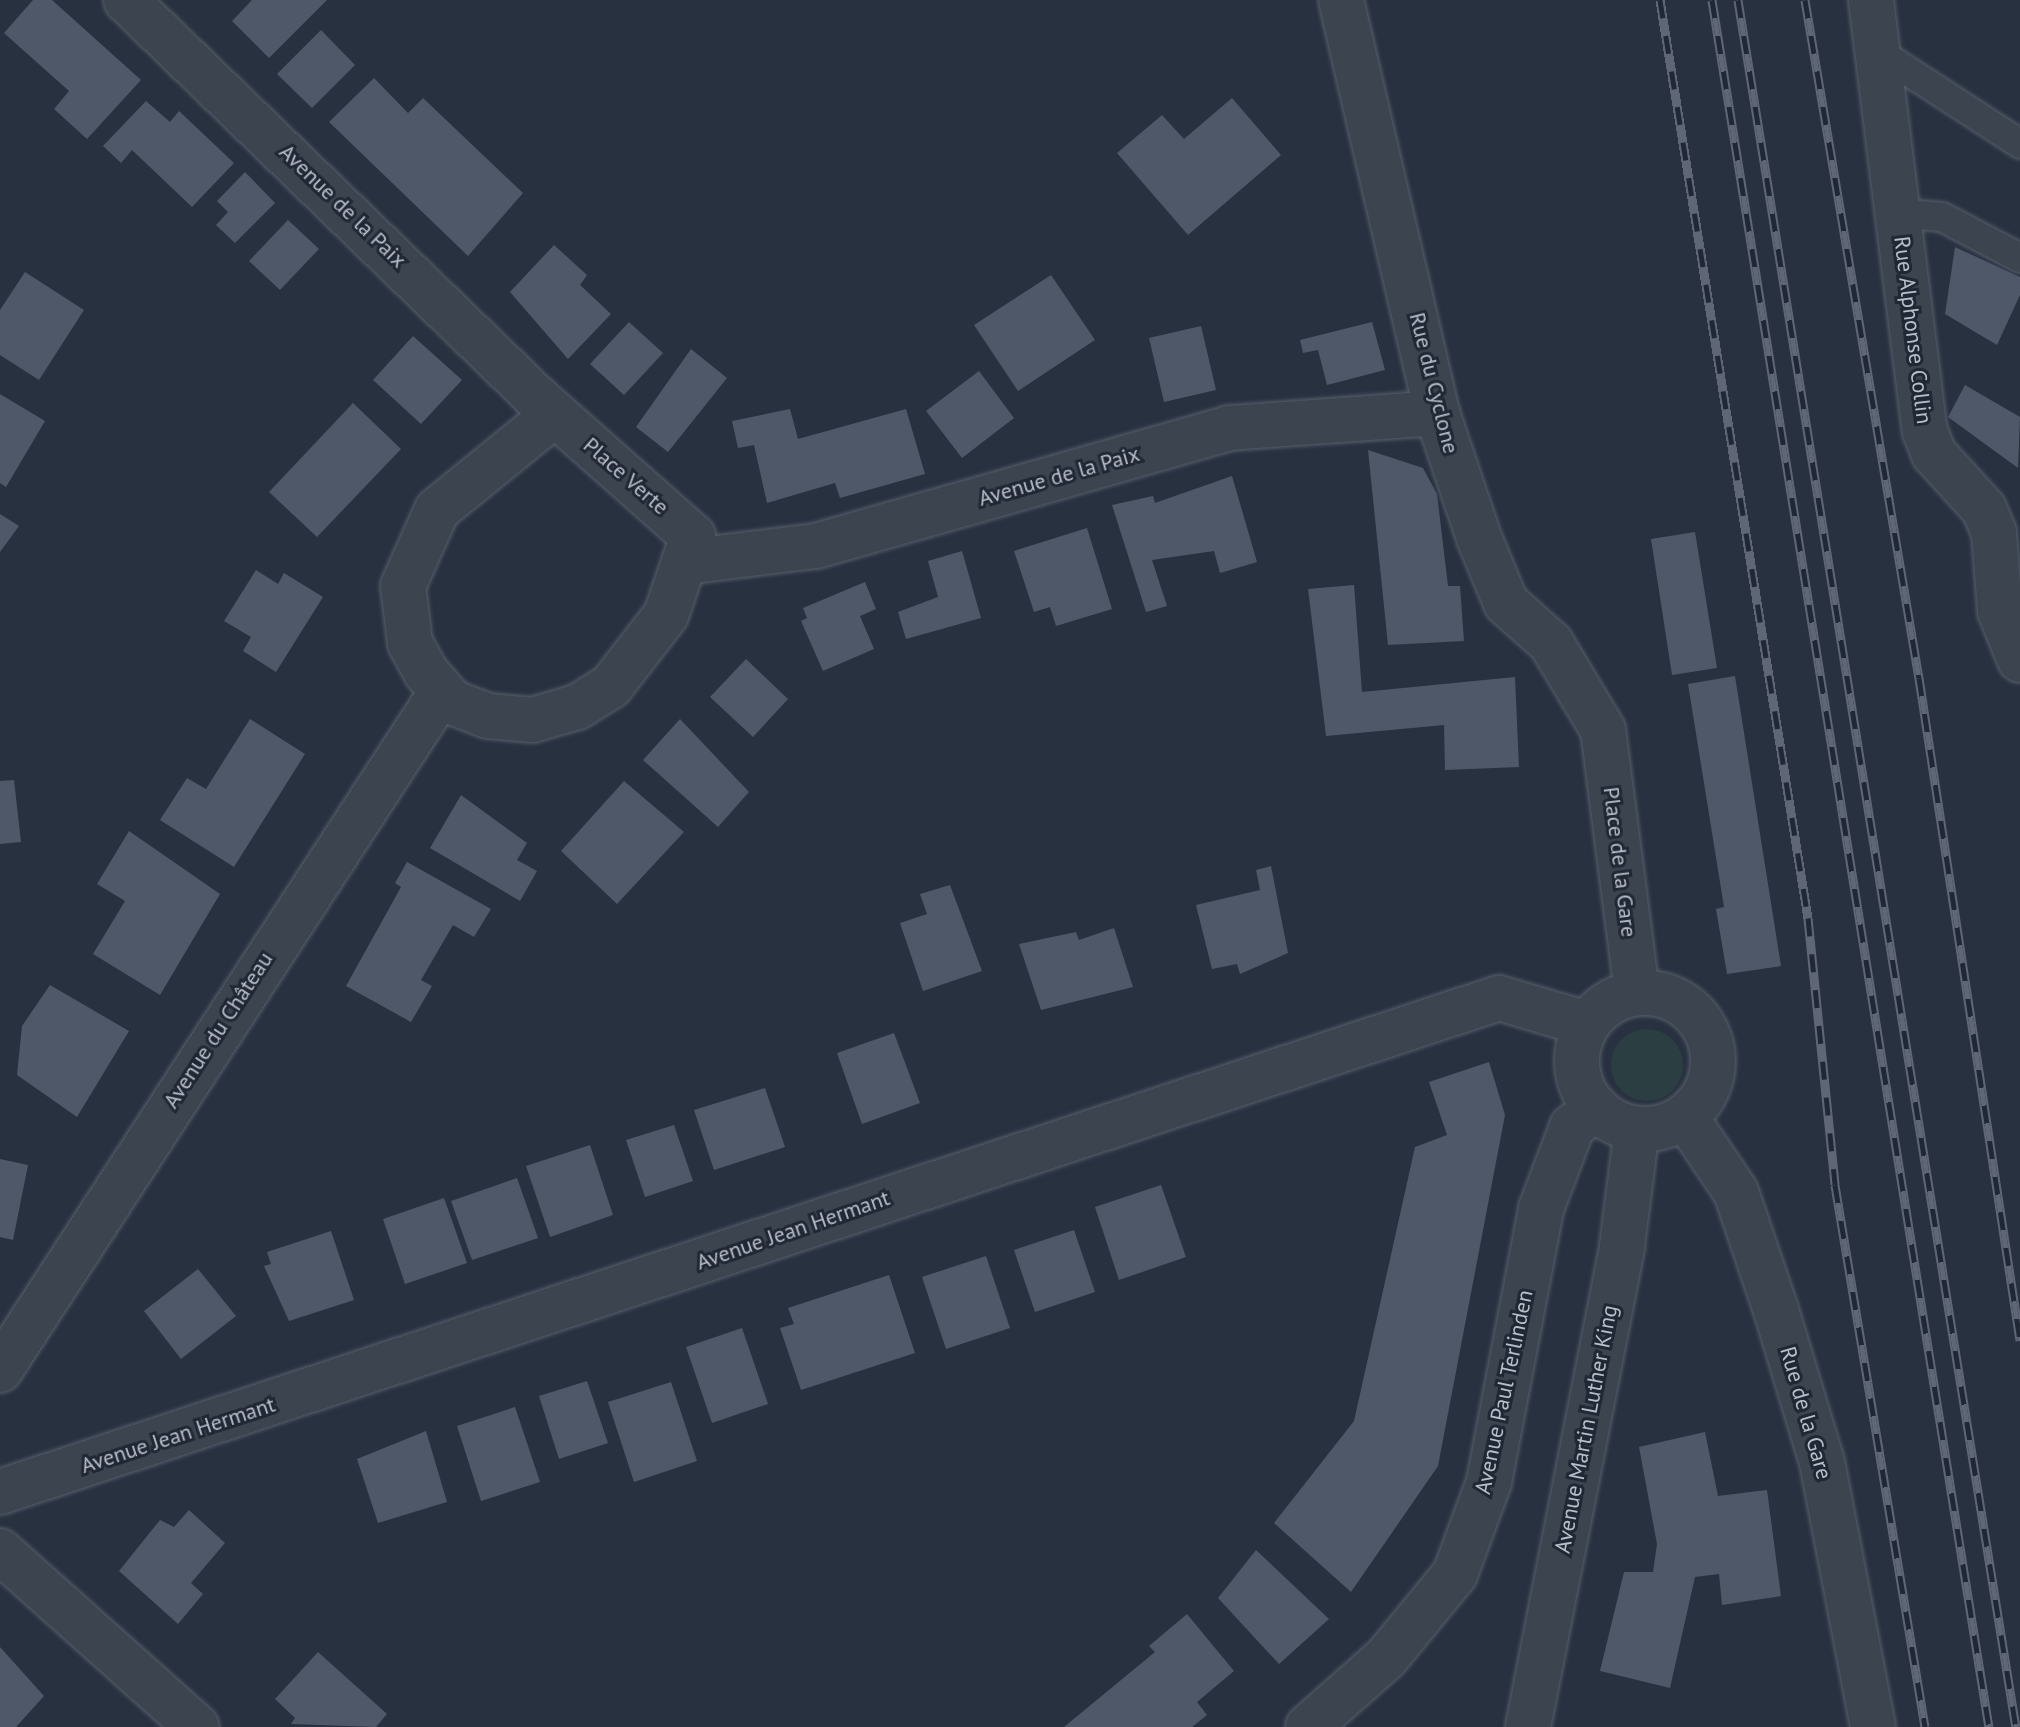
<!DOCTYPE html>
<meta charset="utf-8">
<style>
body{margin:0}
#map{position:relative;width:2020px;height:1727px;overflow:hidden;background:#283140;font-family:"PT Sans",sans-serif}
div>[style]{position:absolute}
.green>*{inset:0;background:#2b3f42}
.round{border-radius:50%}
.building>*{inset:0;background:#4f5869}
.roads{filter:drop-shadow(0 0 2px #575f6a) drop-shadow(0 0 2px #575f6a)}
.lane>*{height:28px;margin:-14px;padding:0 14px;transform-origin:14px;border-radius:14px;background:#3c4450}
.street>*{height:44px;margin:-22px;padding:0 22px;transform-origin:22px;border-radius:22px;background:#3c4450}
.street>.ring{margin:-22px;padding:0;box-sizing:content-box;background:none;border:44px solid #3c4450;border-radius:50%}
.rail>*{height:9px;margin-top:-4.5px;transform-origin:0;background:repeating-linear-gradient(90deg,#212835 0 18px,#5f6777 0 36px);box-sizing:border-box;border-block:2px solid #5f6777}
span{translate:-50% -50%;white-space:nowrap;text-align:center;line-height:1.15;-webkit-text-stroke:6px #212835;paint-order:stroke}
.street-label{font-size:22px;color:#b9bfca}
</style>
<div id="map">
<div class="green">
<i class="round" style="left:1611px;top:1029px;width:72px;height:72px"></i>
</div>
<div class="building">
<i style="clip-path:polygon(33px 0,52px 0,141px 80px,87px 139px,54px 109px,69px 91px,4px 33px)"></i>
<i style="clip-path:polygon(252px 0,327px 0,269px 58px,232px 21px)"></i>
<i style="clip-path:polygon(321px 30px,355px 65px,312px 108px,277px 74px)"></i>
<i style="clip-path:polygon(374px 78px,408px 113px,423px 98px,523px 193px,468px 256px,329px 122px)"></i>
<i style="clip-path:polygon(1232px 98px,1281px 155px,1188px 235px,1117px 153px,1162px 115px,1184px 139px)"></i>
<i style="clip-path:polygon(146px 101px,170px 122px,179px 111px,234px 163px,192px 207px,132px 150px,121px 163px,103px 146px)"></i>
<i style="clip-path:polygon(245px 172px,275px 203px,235px 243px,216px 225px,228px 212px,217px 201px)"></i>
<i style="clip-path:polygon(288px 220px,319px 249px,280px 290px,249px 261px)"></i>
<i style="clip-path:polygon(554px 245px,587px 275px,580px 285px,611px 314px,568px 359px,510px 292px)"></i>
<i style="clip-path:polygon(1955px 247px,2020px 277px,2020px 295px,1997px 345px,1945px 314px)"></i>
<i style="clip-path:polygon(25px 272px,84px 310px,39px 380px,0 355px,0 310px)"></i>
<i style="clip-path:polygon(1051px 275px,1095px 340px,1018px 391px,974px 325px)"></i>
<i style="clip-path:polygon(629px 322px,663px 353px,624px 395px,590px 364px)"></i>
<i style="clip-path:polygon(1372px 322px,1385px 370px,1327px 385px,1318px 350px,1303px 353px,1300px 340px)"></i>
<i style="clip-path:polygon(1201px 326px,1216px 390px,1164px 402px,1149px 338px)"></i>
<i style="clip-path:polygon(413px 336px,462px 380px,421px 424px,373px 380px)"></i>
<i style="clip-path:polygon(691px 349px,727px 378px,668px 452px,636px 427px)"></i>
<i style="clip-path:polygon(979px 371px,1014px 418px,962px 458px,926px 411px)"></i>
<i style="clip-path:polygon(1965px 385px,2020px 417px,2018px 468px,1948px 417px)"></i>
<i style="clip-path:polygon(0 394px,45px 421px,6px 487px,0 483px)"></i>
<i style="clip-path:polygon(353px 403px,401px 449px,317px 537px,269px 492px)"></i>
<i style="clip-path:polygon(790px 409px,798px 439px,906px 409px,925px 474px,840px 498px,835px 483px,767px 503px,754px 445px,738px 448px,732px 421px)"></i>
<i style="clip-path:polygon(1368px 450px,1423px 468px,1437px 494px,1448px 586px,1460px 586px,1464px 641px,1388px 645px)"></i>
<i style="clip-path:polygon(1232px 476px,1257px 562px,1220px 573px,1214px 551px,1152px 560px,1167px 606px,1146px 612px,1112px 505px,1153px 496px,1155px 503px)"></i>
<i style="clip-path:polygon(0 514px,19px 526px,0 552px)"></i>
<i style="clip-path:polygon(1087px 528px,1112px 609px,1056px 626px,1050px 607px,1034px 612px,1014px 551px)"></i>
<i style="clip-path:polygon(1695px 532px,1717px 668px,1672px 675px,1651px 539px)"></i>
<i style="clip-path:polygon(962px 551px,981px 618px,906px 639px,898px 612px,938px 597px,928px 561px)"></i>
<i style="clip-path:polygon(256px 570px,278px 584px,284px 573px,323px 597px,276px 672px,243px 651px,251px 637px,224px 621px)"></i>
<i style="clip-path:polygon(865px 582px,876px 609px,860px 616px,874px 649px,823px 671px,801px 621px,807px 618px,803px 608px)"></i>
<i style="clip-path:polygon(1354px 585px,1362px 692px,1515px 677px,1519px 767px,1445px 770px,1444px 725px,1326px 736px,1308px 589px)"></i>
<i style="clip-path:polygon(746px 659px,788px 699px,753px 737px,710px 697px)"></i>
<i style="clip-path:polygon(1735px 676px,1781px 966px,1727px 974px,1716px 909px,1724px 907px,1688px 684px)"></i>
<i style="clip-path:polygon(250px 719px,305px 754px,234px 867px,160px 820px,187px 778px,206px 789px)"></i>
<i style="clip-path:polygon(680px 719px,749px 792px,718px 827px,643px 760px)"></i>
<i style="clip-path:polygon(14px 780px,21px 842px,0 844px,0 781px)"></i>
<i style="clip-path:polygon(624px 781px,684px 832px,617px 904px,561px 851px)"></i>
<i style="clip-path:polygon(461px 795px,527px 843px,517px 860px,537px 871px,520px 901px,430px 848px)"></i>
<i style="clip-path:polygon(129px 831px,220px 894px,160px 995px,93px 954px,125px 901px,97px 884px)"></i>
<i style="clip-path:polygon(407px 862px,491px 909px,474px 937px,453px 925px,421px 980px,432px 986px,411px 1022px,346px 986px,401px 887px,395px 883px)"></i>
<i style="clip-path:polygon(1271px 866px,1288px 953px,1240px 974px,1237px 964px,1212px 969px,1196px 905px,1260px 890px,1256px 870px)"></i>
<i style="clip-path:polygon(950px 885px,982px 971px,923px 991px,900px 923px,927px 914px,920px 894px)"></i>
<i style="clip-path:polygon(1114px 928px,1133px 987px,1041px 1010px,1019px 944px,1076px 932px,1079px 940px)"></i>
<i style="clip-path:polygon(50px 985px,129px 1031px,77px 1117px,17px 1075px,22px 1026px)"></i>
<i style="clip-path:polygon(894px 1033px,920px 1103px,862px 1124px,837px 1053px)"></i>
<i style="clip-path:polygon(1489px 1062px,1505px 1115px,1438px 1466px,1351px 1592px,1274px 1523px,1354px 1421px,1415px 1147px,1447px 1135px,1429px 1082px)"></i>
<i style="clip-path:polygon(765px 1088px,785px 1147px,714px 1170px,694px 1110px)"></i>
<i style="clip-path:polygon(674px 1125px,693px 1181px,645px 1197px,626px 1140px)"></i>
<i style="clip-path:polygon(590px 1145px,613px 1215px,550px 1237px,526px 1166px)"></i>
<i style="clip-path:polygon(0 1159px,28px 1165px,13px 1240px,0 1237px)"></i>
<i style="clip-path:polygon(517px 1178px,538px 1238px,472px 1260px,451px 1201px)"></i>
<i style="clip-path:polygon(1161px 1185px,1186px 1257px,1119px 1280px,1095px 1207px)"></i>
<i style="clip-path:polygon(444px 1198px,467px 1263px,405px 1284px,383px 1219px)"></i>
<i style="clip-path:polygon(1074px 1230px,1095px 1292px,1035px 1312px,1014px 1250px)"></i>
<i style="clip-path:polygon(331px 1231px,354px 1300px,289px 1321px,264px 1266px,271px 1264px,267px 1252px)"></i>
<i style="clip-path:polygon(986px 1256px,1010px 1328px,946px 1349px,922px 1277px)"></i>
<i style="clip-path:polygon(198px 1269px,236px 1316px,181px 1359px,144px 1311px)"></i>
<i style="clip-path:polygon(889px 1275px,915px 1353px,801px 1390px,780px 1328px,794px 1324px,788px 1308px)"></i>
<i style="clip-path:polygon(742px 1328px,768px 1404px,712px 1423px,686px 1347px)"></i>
<i style="clip-path:polygon(587px 1381px,608px 1443px,559px 1459px,539px 1396px)"></i>
<i style="clip-path:polygon(671px 1382px,697px 1461px,634px 1482px,608px 1402px)"></i>
<i style="clip-path:polygon(515px 1407px,540px 1482px,481px 1501px,457px 1426px)"></i>
<i style="clip-path:polygon(426px 1431px,447px 1502px,378px 1523px,357px 1459px)"></i>
<i style="clip-path:polygon(1705px 1432px,1718px 1496px,1767px 1490px,1781px 1596px,1722px 1605px,1719px 1574px,1695px 1577px,1670px 1688px,1600px 1671px,1624px 1572px,1653px 1572px,1657px 1544px,1639px 1447px)"></i>
<i style="clip-path:polygon(189px 1510px,225px 1543px,191px 1583px,203px 1594px,178px 1624px,119px 1571px,160px 1520px,174px 1527px)"></i>
<i style="clip-path:polygon(1256px 1550px,1329px 1619px,1279px 1664px,1218px 1598px)"></i>
<i style="clip-path:polygon(1187px 1614px,1234px 1671px,1197px 1702px,1207px 1715px,1192px 1727px,1064px 1727px,1155px 1652px,1149px 1646px)"></i>
<i style="clip-path:polygon(0 1647px,44px 1696px,16px 1727px,0 1727px)"></i>
<i style="clip-path:polygon(318px 1652px,387px 1714px,376px 1727px,291px 1724px,295px 1718px,275px 1699px)"></i>
</div>
<div class="roads">
<div class="lane">
<i style="left:1877px;top:51px;width:171px;rotate:33deg"></i>
<i style="left:1898px;top:213px;width:44px;rotate:5.2deg"></i>
<i style="left:1942px;top:217px;width:88px;rotate:27.7deg"></i>
</div>
<div class="street">
<i style="left:126px;top:0;width:574px;rotate:44.08deg"></i>
<i style="left:538px;top:399px;width:207px;rotate:41.5deg"></i>
<i style="left:693px;top:536px;width:83px;rotate:108.9deg"></i>
<i style="left:666px;top:615px;width:90px;rotate:127.8deg"></i>
<i style="left:611px;top:686px;width:40px;rotate:148deg"></i>
<i style="left:577px;top:707px;width:47px;rotate:163.9deg"></i>
<i style="left:532px;top:720px;width:44px;rotate:-174.8deg"></i>
<i style="left:488px;top:716px;width:39px;rotate:-159deg"></i>
<i style="left:452px;top:702px;width:40px;rotate:-131deg"></i>
<i style="left:426px;top:672px;width:33px;rotate:-119deg"></i>
<i style="left:410px;top:643px;width:57px;rotate:-97deg"></i>
<i style="left:403px;top:586px;width:83px;rotate:-65.9deg"></i>
<i style="left:437px;top:510px;width:152px;rotate:-39.1deg"></i>
<i style="left:1341px;top:0;width:424px;rotate:76.9deg"></i>
<i style="left:1437px;top:413px;width:132px;rotate:71.4deg"></i>
<i style="left:1479px;top:538px;width:70px;rotate:67.4deg"></i>
<i style="left:1506px;top:603px;width:60px;rotate:41.6deg"></i>
<i style="left:1551px;top:643px;width:101px;rotate:59.1deg"></i>
<i style="left:1603px;top:730px;width:265px;rotate:82.6deg"></i>
<i style="left:1871px;top:0;width:434px;rotate:82.9deg"></i>
<i style="left:1925px;top:431px;width:25px;rotate:69deg"></i>
<i style="left:1934px;top:454px;width:74px;rotate:47.7deg"></i>
<i style="left:1984px;top:509px;width:26px;rotate:67deg"></i>
<i style="left:1994px;top:533px;width:78px;rotate:85.6deg"></i>
<i style="left:2000px;top:611px;width:53px;rotate:67.8deg"></i>
<i style="left:685px;top:562px;width:132px;rotate:-7deg"></i>
<i style="left:816px;top:546px;width:430px;rotate:-15.9deg"></i>
<i style="left:1229px;top:428px;width:209px;rotate:-4.1deg"></i>
<i class="ring" style="left:1577px;top:993px;width:92px;height:92px"></i>
<i style="left:1686px;top:1118px;width:89px;rotate:56deg"></i>
<i style="left:1736px;top:1192px;width:125px;rotate:71.3deg"></i>
<i style="left:1776px;top:1310px;width:159px;rotate:73.2deg"></i>
<i style="left:1822px;top:1462px;width:270px;rotate:79.1deg"></i>
<i style="left:0;top:1370px;width:808px;rotate:-56.92deg"></i>
<i style="left:0;top:1492px;width:1578px;rotate:-18.24deg"></i>
<i style="left:1499px;top:998px;width:92px;rotate:16.5deg"></i>
<i style="left:0;top:1551px;width:264px;rotate:41.8deg"></i>
<i style="left:1308px;top:1727px;width:104px;rotate:-41.5deg"></i>
<i style="left:1386px;top:1658px;width:109px;rotate:-50.6deg"></i>
<i style="left:1455px;top:1574px;width:98px;rotate:-69.7deg"></i>
<i style="left:1489px;top:1482px;width:278px;rotate:-79.2deg"></i>
<i style="left:1541px;top:1209px;width:88px;rotate:-69.3deg"></i>
<i style="left:1572px;top:1127px;width:31px;rotate:-38deg"></i>
<i style="left:1528px;top:1727px;width:490px;rotate:-78.9deg"></i>
<i style="left:1622px;top:1246px;width:118px;rotate:-82.7deg"></i>
</div>
</div>
<div class="rail">
<i style="left:1660px;top:0;width:930px;rotate:80.84deg"></i>
<i style="left:1808px;top:918px;width:268px;rotate:84.2deg"></i>
<i style="left:1835px;top:1185px;width:549px;rotate:80.57deg"></i>
<i style="left:1712px;top:0;width:1749px;rotate:80.89deg"></i>
<i style="left:1738px;top:0;width:1749px;rotate:80.86deg"></i>
<i style="left:1805px;top:0;width:688px;rotate:80.46deg"></i>
<i style="left:1919px;top:678px;width:670px;rotate:81.33deg"></i>
</div>
<div class="street-label">
<span style="left:343px;top:206px;rotate:44deg">Avenue de la Paix</span>
<span style="left:1913px;top:330px;rotate:83deg">Rue Alphonse Collin</span>
<span style="left:1434px;top:383px;rotate:76deg">Rue du Cyclone</span>
<span style="left:626px;top:476px;rotate:41deg">Place Verte</span>
<span style="left:1059px;top:476px;rotate:-16deg">Avenue de la Paix</span>
<span style="left:1620px;top:862px;rotate:83deg">Place de la Gare</span>
<span style="left:218px;top:1030px;rotate:-57deg">Avenue du Château</span>
<span style="left:793px;top:1230px;rotate:-19deg">Avenue Jean Hermant</span>
<span style="left:1504px;top:1392px;rotate:-78deg">Avenue Paul Terlinden</span>
<span style="left:1806px;top:1413px;rotate:74deg">Rue de la Gare</span>
<span style="left:1586px;top:1429px;rotate:-79deg">Avenue Martin Luther King</span>
<span style="left:178px;top:1435px;rotate:-18deg">Avenue Jean Hermant</span>
</div>
</div>
